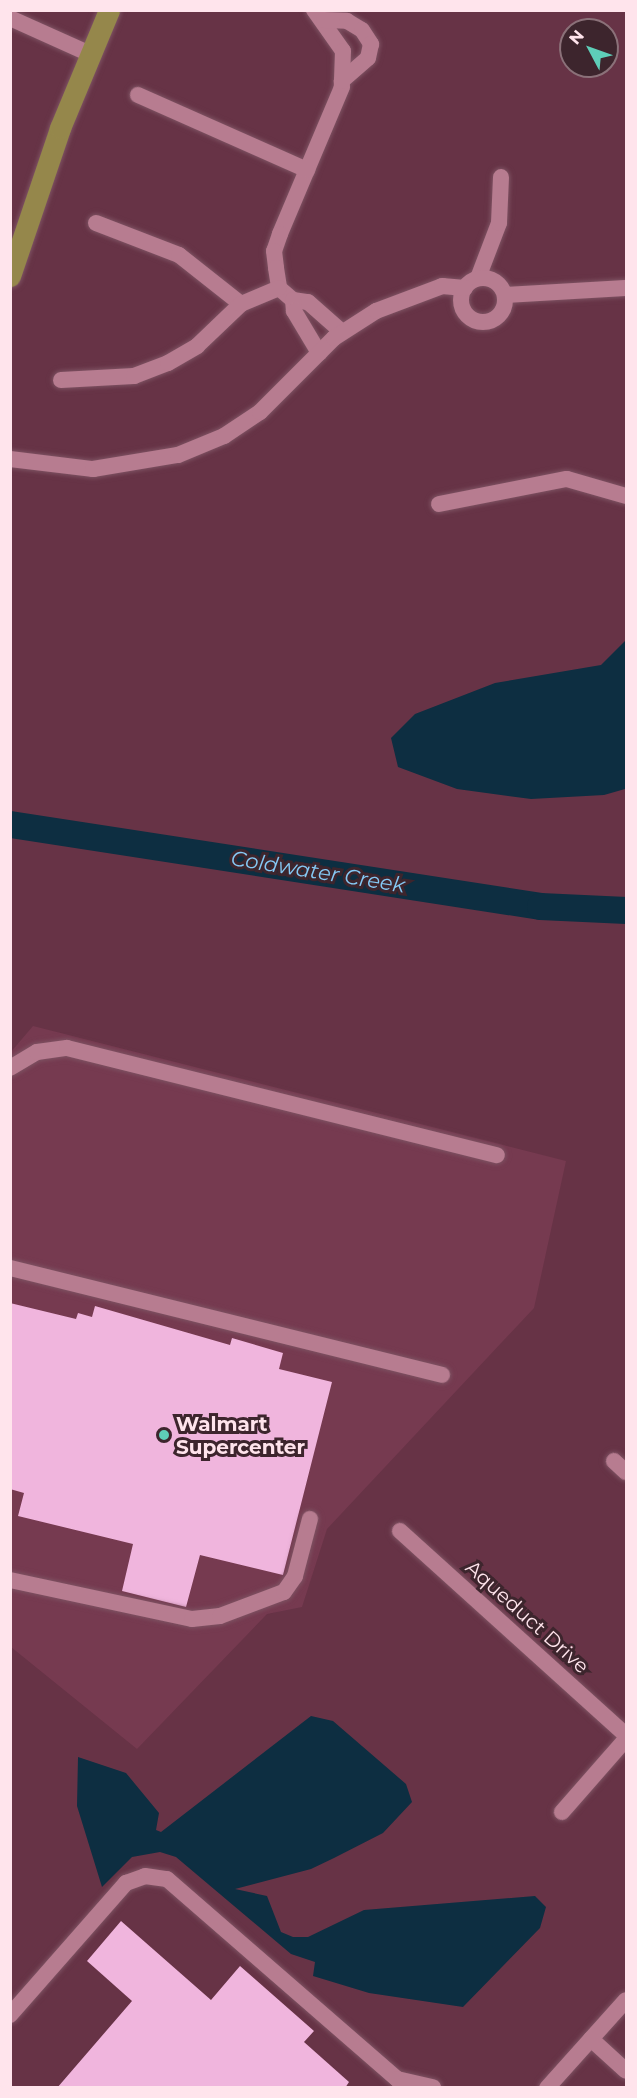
<!DOCTYPE html>
<style>
body{margin:0}
#map{position:relative;width:637px;height:2098px;overflow:hidden;background:#673346;font-family:Montserrat,sans-serif}
div>[style]{position:absolute}
.built>*{inset:0;background:#763a50}
.water>*{inset:0;background:#0d2e41}
.river>*{height:27px;margin:-13.5px;padding:0 13.5px;transform-origin:13.5px;border-radius:13.5px;background:#0d2e41}
.building>*{inset:0;background:#f0b5dd}
.roads{filter:drop-shadow(0 0 2px #7d5262) drop-shadow(0 0 2px #7d5262)}
.minor>*{height:16px;margin:-8px;padding:0 8px;transform-origin:8px;border-radius:8px;background:#b77c90}
.minor>.ring{margin:-8px;padding:0;box-sizing:content-box;background:none;border:16px solid #b77c90;border-radius:50%}
.major>*{height:21px;margin:-10.5px;padding:0 10.5px;transform-origin:10.5px;border-radius:10.5px;background:#95874b}
.dots>*{width:16px;height:16px;translate:-50% -50%;box-sizing:border-box;border:3px solid #3d252d;border-radius:50%}
span{translate:-50% -50%;white-space:nowrap;text-align:center;line-height:1.15;-webkit-text-stroke:6px #3d252d;paint-order:stroke}
.poi-label{font-size:20px;color:#ffe4ec;font-weight:700}
.left{translate:0 -50%;text-align:left}
.street-label{font-size:20px;color:#ffe4ec}
.water-label{font-size:21px;color:#85c9f5;font-style:italic}
.frame{position:absolute;inset:0;border:12px solid #ffe4ec;pointer-events:none}
.north{position:absolute;left:559px;top:18px;width:60px;height:60px;box-sizing:border-box;background:#3d252d;border:2px solid #8b7179;border-radius:50%;rotate:311deg;font-size:16px;font-weight:700;line-height:24px;text-align:center;color:#ffe4ec}
.north::after{content:'';display:block;margin:auto;width:21px;height:27px;background:#5eceb8;clip-path:polygon(50% 0,100% 100%,50% 72%,0 100%)}
</style>
<div id="map">
<div class="built">
<i style="clip-path:polygon(33px 1026px,566px 1161px,534px 1308px,327px 1529px,302px 1607px,267px 1614px,137px 1749px,11px 1647px,10px 1053px)"></i>
</div>
<div class="water">
<i style="clip-path:polygon(626px 640px,625px 789px,604px 795px,531px 799px,457px 789px,398px 767px,391px 738px,415px 714px,495px 683px,601px 665px)"></i>
<i style="clip-path:polygon(311px 1716px,333px 1721px,406px 1784px,412px 1802px,383px 1833px,334px 1858px,311px 1869px,235px 1889px,267px 1896px,281px 1932px,293px 1937px,308px 1937px,364px 1910px,535px 1896px,546px 1907px,540px 1928px,463px 2007px,369px 1993px,313px 1976px,315px 1962px,291px 1954px,176px 1857px,160px 1852px,132px 1857px,102px 1887px,77px 1806px,78px 1757px,126px 1773px,159px 1813px,156px 1830px,161px 1832px)"></i>
</div>
<div class="river">
<i style="left:10px;top:824px;width:536px;rotate:8.79deg"></i>
<i style="left:540px;top:906px;width:86px;rotate:2.7deg"></i>
</div>
<div class="building">
<i style="clip-path:polygon(10px 1303px,76px 1319px,78px 1313px,92px 1317px,95px 1306px,230px 1345px,232px 1338px,283px 1353px,279px 1369px,332px 1382px,283px 1575px,200px 1555px,186px 1607px,122px 1591px,133px 1544px,18px 1516px,24px 1493px,10px 1489px)"></i>
<i style="clip-path:polygon(121px 1921px,211px 2000px,240px 1966px,314px 2031px,304px 2042px,349px 2082px,345px 2088px,57px 2088px,132px 2001px,87px 1961px)"></i>
</div>
<div class="roads">
<div class="minor">
<i style="left:314px;top:10px;width:50px;rotate:54.7deg"></i>
<i style="left:343px;top:51px;width:36px;rotate:92deg"></i>
<i style="left:342px;top:87px;width:160px;rotate:112.9deg"></i>
<i style="left:280px;top:234px;width:18px;rotate:109deg"></i>
<i style="left:274px;top:251px;width:17px;rotate:83deg"></i>
<i style="left:276px;top:268px;width:20px;rotate:81deg"></i>
<i style="left:279px;top:288px;width:18px;rotate:41deg"></i>
<i style="left:293px;top:300px;width:15px;rotate:8deg"></i>
<i style="left:308px;top:302px;width:45px;rotate:41.4deg"></i>
<i style="left:10px;top:18px;width:88px;rotate:24.2deg"></i>
<i style="left:324px;top:20px;width:23px;rotate:2deg"></i>
<i style="left:347px;top:21px;width:17px;rotate:31deg"></i>
<i style="left:362px;top:30px;width:17px;rotate:57deg"></i>
<i style="left:371px;top:44px;width:14px;rotate:102deg"></i>
<i style="left:368px;top:58px;width:35px;rotate:139deg"></i>
<i style="left:138px;top:95px;width:185px;rotate:23.9deg"></i>
<i style="left:96px;top:223px;width:89px;rotate:21.1deg"></i>
<i style="left:179px;top:255px;width:79px;rotate:38.3deg"></i>
<i style="left:478px;top:278px;width:59px;rotate:-69.1deg"></i>
<i style="left:499px;top:223px;width:46px;rotate:-87.5deg"></i>
<i class="ring" style="left:461px;top:278px;width:28px;height:28px"></i>
<i style="left:505px;top:295px;width:121px;rotate:-3.3deg"></i>
<i style="left:293px;top:300px;width:11px;rotate:85deg"></i>
<i style="left:294px;top:311px;width:49px;rotate:59.2deg"></i>
<i style="left:61px;top:380px;width:73px;rotate:-3.1deg"></i>
<i style="left:134px;top:376px;width:36px;rotate:-21deg"></i>
<i style="left:168px;top:363px;width:34px;rotate:-30deg"></i>
<i style="left:197px;top:346px;width:61px;rotate:-43.7deg"></i>
<i style="left:241px;top:304px;width:41px;rotate:-22.8deg"></i>
<i style="left:10px;top:459px;width:84px;rotate:6.9deg"></i>
<i style="left:93px;top:469px;width:86px;rotate:-9.4deg"></i>
<i style="left:178px;top:455px;width:50px;rotate:-22.4deg"></i>
<i style="left:224px;top:436px;width:43px;rotate:-33.7deg"></i>
<i style="left:260px;top:412px;width:105px;rotate:-45deg"></i>
<i style="left:334px;top:338px;width:50px;rotate:-32.7deg"></i>
<i style="left:376px;top:311px;width:71px;rotate:-20.7deg"></i>
<i style="left:442px;top:286px;width:23px;rotate:5deg"></i>
<i style="left:439px;top:504px;width:130px;rotate:-11.1deg"></i>
<i style="left:567px;top:479px;width:61px;rotate:16.1deg"></i>
<i style="left:10px;top:1068px;width:31px;rotate:-31deg"></i>
<i style="left:37px;top:1052px;width:30px;rotate:-8deg"></i>
<i style="left:67px;top:1048px;width:443px;rotate:14deg"></i>
<i style="left:10px;top:1268px;width:445px;rotate:13.9deg"></i>
<i style="left:614px;top:1461px;width:16px;rotate:43deg"></i>
<i style="left:400px;top:1531px;width:304px;rotate:42.1deg"></i>
<i style="left:10px;top:1580px;width:186px;rotate:12.1deg"></i>
<i style="left:192px;top:1619px;width:28px;rotate:-6deg"></i>
<i style="left:220px;top:1616px;width:68px;rotate:-20.6deg"></i>
<i style="left:284px;top:1592px;width:19px;rotate:-55deg"></i>
<i style="left:295px;top:1576px;width:59px;rotate:-75.3deg"></i>
<i style="left:562px;top:1812px;width:97px;rotate:-48.8deg"></i>
<i style="left:10px;top:2015px;width:176px;rotate:-48.7deg"></i>
<i style="left:126px;top:1883px;width:20px;rotate:-20deg"></i>
<i style="left:145px;top:1876px;width:22px;rotate:8deg"></i>
<i style="left:167px;top:1879px;width:305px;rotate:41deg"></i>
<i style="left:397px;top:2079px;width:37px;rotate:13deg"></i>
<i style="left:591px;top:2039px;width:47px;rotate:42.4deg"></i>
<i style="left:547px;top:2088px;width:118px;rotate:-48.1deg"></i>
</div>
<div class="major">
<i style="left:10px;top:276px;width:156px;rotate:-71.3deg"></i>
<i style="left:60px;top:128px;width:128px;rotate:-67.4deg"></i>
</div>
</div>
<div class="dots">
<i style="left:164px;top:1435px;background:#5eceb8"></i>
</div>
<div class="poi-label">
<span class="left" style="left:176px;top:1436px">Walmart<br>Supercenter</span>
</div>
<div class="street-label">
<span style="left:527px;top:1617px;rotate:42deg">Aqueduct Drive</span>
</div>
<div class="water-label">
<span style="left:318px;top:872px;rotate:9deg">Coldwater Creek</span>
</div>
<div class="frame"></div>
<div class="north">N</div>
</div>
